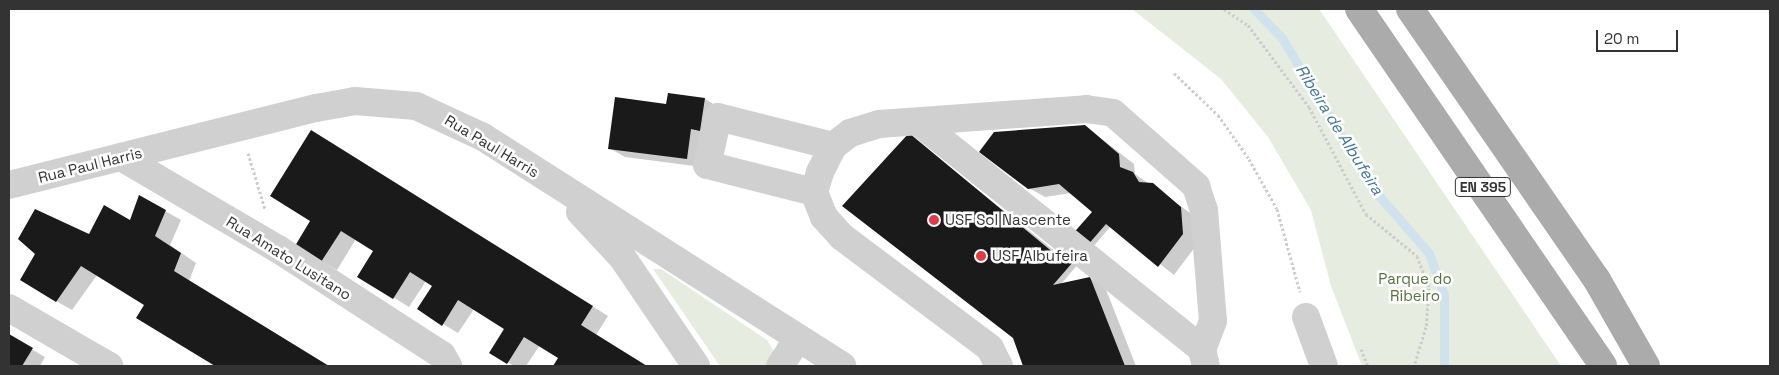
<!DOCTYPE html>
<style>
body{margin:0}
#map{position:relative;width:1779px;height:375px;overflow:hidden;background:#fff;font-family:"Space Grotesk",sans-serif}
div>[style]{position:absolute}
.green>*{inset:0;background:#e6ecdf}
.shadow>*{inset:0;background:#0003}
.stream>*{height:9px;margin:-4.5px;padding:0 4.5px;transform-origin:4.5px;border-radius:4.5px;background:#cfe2ee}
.building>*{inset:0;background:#1a1a1a}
.path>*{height:3px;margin-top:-1.5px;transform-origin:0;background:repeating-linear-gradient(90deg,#cdcdcd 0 2.5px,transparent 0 5px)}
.minor>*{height:28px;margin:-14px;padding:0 14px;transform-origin:14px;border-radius:14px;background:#d0d0d0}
.major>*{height:28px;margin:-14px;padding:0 14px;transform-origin:14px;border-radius:14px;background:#ababab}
.dots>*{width:14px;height:14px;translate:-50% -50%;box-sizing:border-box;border:2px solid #fff;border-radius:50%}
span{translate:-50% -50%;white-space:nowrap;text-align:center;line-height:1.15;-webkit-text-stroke:5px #fff;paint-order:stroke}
.shield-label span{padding:1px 4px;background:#fff;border:1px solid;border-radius:4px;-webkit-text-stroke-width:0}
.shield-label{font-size:14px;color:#333;font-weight:700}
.street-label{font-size:15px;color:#333}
.poi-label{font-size:15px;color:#333}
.left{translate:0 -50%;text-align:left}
.park-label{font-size:15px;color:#56703f}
.water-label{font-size:16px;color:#3f7597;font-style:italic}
.frame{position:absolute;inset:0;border:10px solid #333;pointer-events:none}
.scale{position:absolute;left:1596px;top:30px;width:82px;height:22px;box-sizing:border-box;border:2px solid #333;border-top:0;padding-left:6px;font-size:15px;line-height:18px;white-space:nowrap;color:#333;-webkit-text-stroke:4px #fff;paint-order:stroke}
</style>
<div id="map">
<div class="green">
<i style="clip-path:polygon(1132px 9px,1319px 9px,1561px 366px,1362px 366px,1331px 286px,1311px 210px,1268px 137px,1221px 79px)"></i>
<i style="clip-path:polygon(653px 269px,661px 269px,767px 340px,773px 350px,771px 366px,720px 366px)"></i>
</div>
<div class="shadow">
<i style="clip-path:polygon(705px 99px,720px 108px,702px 167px,625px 157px,609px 148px,668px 106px)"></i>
<i style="clip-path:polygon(1085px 126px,1134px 164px,1135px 174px,1196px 217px,1198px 243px,1174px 275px,1111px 226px,1061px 284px,1090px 278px,1105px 287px,1136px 366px,1024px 366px,1014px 337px,909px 135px,1057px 253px,1094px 212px,1071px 193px,1045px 197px,1029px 188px)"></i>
<i style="clip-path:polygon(327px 140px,608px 316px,596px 335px,646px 366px,555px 366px,560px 358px,540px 345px,526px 366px,514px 366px,491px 352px,505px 329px,474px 309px,458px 333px,443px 324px,433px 285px,426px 281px,409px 307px,359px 276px,375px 251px,356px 239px,337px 270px,321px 261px,312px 221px)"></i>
<i style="clip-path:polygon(140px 197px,181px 220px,170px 245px,196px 263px,189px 281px,327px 366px,217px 366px,138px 318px,146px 305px,97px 275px,72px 310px,56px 301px,90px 236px,131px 222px)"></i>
<i style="clip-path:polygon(9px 336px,45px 357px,40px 366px,9px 366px)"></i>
</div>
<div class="stream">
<i style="left:1254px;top:9px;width:40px;rotate:46deg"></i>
<i style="left:1282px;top:38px;width:176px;rotate:58.9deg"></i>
<i style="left:1373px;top:189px;width:85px;rotate:48.8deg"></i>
<i style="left:1429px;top:253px;width:45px;rotate:70.3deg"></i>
<i style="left:1444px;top:295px;width:71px;rotate:90deg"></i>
</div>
<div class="building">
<i style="clip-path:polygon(668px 93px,705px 98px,700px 131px,691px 129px,687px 159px,608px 149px,615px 97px,666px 104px)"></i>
<i style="clip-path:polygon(1085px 125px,1119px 154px,1120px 167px,1133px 172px,1139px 182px,1153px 183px,1181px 207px,1183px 234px,1158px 267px,1106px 224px,1053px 285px,1090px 277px,1125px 366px,1023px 366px,1013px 338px,842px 206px,909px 133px,1055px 254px,1092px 212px,1059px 184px,1028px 189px,979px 152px,994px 132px)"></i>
<i style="clip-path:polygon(311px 130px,593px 306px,581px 325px,647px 366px,553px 366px,558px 358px,524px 337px,507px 364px,489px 353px,504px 329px,458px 300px,442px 326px,417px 309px,432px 286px,410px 272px,393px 299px,357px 277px,373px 251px,341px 231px,321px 262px,295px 246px,310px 221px,270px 196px)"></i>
<i style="clip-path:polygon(139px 195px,166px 210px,155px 236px,181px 253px,174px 271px,329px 366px,215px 366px,136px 318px,144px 305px,81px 266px,56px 302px,20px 280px,35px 254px,18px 239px,35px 209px,89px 234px,104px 205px,130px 220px)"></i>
<i style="clip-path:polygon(9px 334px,33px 348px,22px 366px,9px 366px)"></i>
</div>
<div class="path">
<i style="left:1224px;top:9px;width:29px;rotate:34deg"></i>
<i style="left:1248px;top:25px;width:102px;rotate:53.4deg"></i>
<i style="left:1309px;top:107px;width:121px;rotate:62deg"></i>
<i style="left:1366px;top:214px;width:66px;rotate:39.5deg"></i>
<i style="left:1417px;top:256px;width:34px;rotate:69deg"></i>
<i style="left:1429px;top:288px;width:39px;rotate:94deg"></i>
<i style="left:1426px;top:327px;width:41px;rotate:107.1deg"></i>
<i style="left:1174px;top:73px;width:61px;rotate:43.7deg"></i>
<i style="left:1218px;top:115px;width:54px;rotate:54.8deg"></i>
<i style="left:1249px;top:159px;width:57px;rotate:60.8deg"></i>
<i style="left:1277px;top:209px;width:86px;rotate:74.5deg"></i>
<i style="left:248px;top:153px;width:59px;rotate:73.1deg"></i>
<i style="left:1361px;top:349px;width:18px;rotate:68deg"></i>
</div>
<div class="minor">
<i style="left:921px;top:124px;width:360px;rotate:38.7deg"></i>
<i style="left:121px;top:157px;width:182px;rotate:30.4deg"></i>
<i style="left:278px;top:249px;width:195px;rotate:32.9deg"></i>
<i style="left:442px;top:355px;width:13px;rotate:61deg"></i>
<i style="left:9px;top:185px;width:317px;rotate:-14.1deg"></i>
<i style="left:316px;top:108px;width:40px;rotate:-10deg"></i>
<i style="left:355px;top:101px;width:61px;rotate:4.7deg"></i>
<i style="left:416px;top:106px;width:74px;rotate:24.8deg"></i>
<i style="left:483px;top:137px;width:426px;rotate:32.5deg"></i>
<i style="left:814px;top:192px;width:110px;rotate:-165.8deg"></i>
<i style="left:707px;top:165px;width:49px;rotate:-77.1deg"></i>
<i style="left:718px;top:117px;width:119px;rotate:14.2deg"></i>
<i style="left:580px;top:212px;width:62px;rotate:47deg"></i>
<i style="left:622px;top:257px;width:132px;rotate:55.8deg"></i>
<i style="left:9px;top:308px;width:116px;rotate:30.1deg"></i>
<i style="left:1306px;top:317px;width:52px;rotate:69.8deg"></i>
<i style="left:780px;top:366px;width:33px;rotate:-57deg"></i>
<i style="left:999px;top:366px;width:20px;rotate:-117deg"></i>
<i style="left:990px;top:348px;width:185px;rotate:-143.1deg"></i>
<i style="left:842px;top:237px;width:27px;rotate:-132deg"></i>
<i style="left:824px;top:217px;width:27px;rotate:-112deg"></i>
<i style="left:814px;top:192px;width:21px;rotate:-73deg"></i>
<i style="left:820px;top:172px;width:29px;rotate:-63deg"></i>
<i style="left:833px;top:146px;width:21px;rotate:-37deg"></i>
<i style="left:850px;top:133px;width:30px;rotate:-17deg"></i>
<i style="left:879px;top:124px;width:208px;rotate:-4.1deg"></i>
<i style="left:1086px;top:109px;width:27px;rotate:8deg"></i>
<i style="left:1113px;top:113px;width:111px;rotate:41.3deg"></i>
<i style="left:1196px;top:186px;width:25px;rotate:72deg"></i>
<i style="left:1204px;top:210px;width:111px;rotate:85.4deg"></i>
<i style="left:1213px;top:321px;width:30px;rotate:111deg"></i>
<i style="left:1202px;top:349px;width:17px;rotate:77deg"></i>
</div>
<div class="major">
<i style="left:1359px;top:9px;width:432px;rotate:55.6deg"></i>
<i style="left:1410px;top:9px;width:329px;rotate:55.4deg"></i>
<i style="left:1597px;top:280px;width:99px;rotate:60.3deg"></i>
</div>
<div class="dots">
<i style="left:934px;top:220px;background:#e63946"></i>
<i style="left:981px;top:256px;background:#e63946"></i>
</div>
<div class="shield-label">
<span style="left:1483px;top:187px">EN 395</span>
</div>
<div class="street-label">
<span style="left:492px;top:146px;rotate:31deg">Rua Paul Harris</span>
<span style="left:90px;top:165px;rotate:-14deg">Rua Paul Harris</span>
<span style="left:289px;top:258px;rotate:32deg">Rua Amato Lusitano</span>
</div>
<div class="poi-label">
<span class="left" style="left:945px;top:220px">USF Sol Nascente</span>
<span class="left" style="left:992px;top:256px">USF Albufeira</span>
</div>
<div class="park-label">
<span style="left:1415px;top:287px">Parque do<br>Ribeiro</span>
</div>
<div class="water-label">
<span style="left:1339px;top:130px;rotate:58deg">Ribeira de Albufeira</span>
</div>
<div class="frame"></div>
<div class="scale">20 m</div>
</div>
